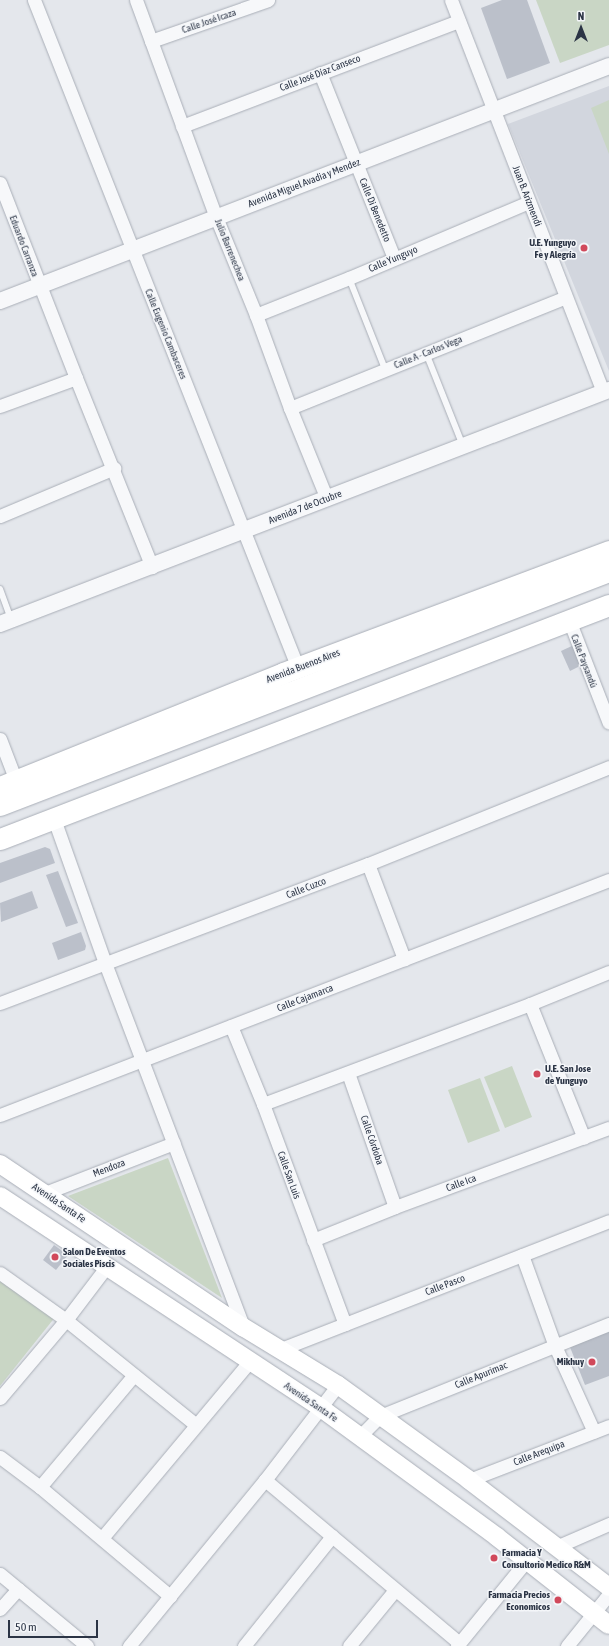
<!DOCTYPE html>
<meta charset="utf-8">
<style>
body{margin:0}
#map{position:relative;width:609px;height:1646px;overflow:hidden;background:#e4e7ec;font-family:"Asap Condensed",sans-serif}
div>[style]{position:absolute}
.built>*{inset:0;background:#d2d6de}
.green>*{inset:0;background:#c9d6c5}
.building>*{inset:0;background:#bbc0ca}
.roads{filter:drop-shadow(0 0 1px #a9aeb7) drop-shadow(0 0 1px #a9aeb7)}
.service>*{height:6px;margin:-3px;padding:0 3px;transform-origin:3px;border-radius:3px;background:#f7f8fa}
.minor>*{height:13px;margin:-6.5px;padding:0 6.5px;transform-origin:6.5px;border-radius:6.5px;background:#f7f8fa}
.tertiary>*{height:16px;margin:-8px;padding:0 8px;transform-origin:8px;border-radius:8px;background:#f7f8fa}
.secondary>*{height:18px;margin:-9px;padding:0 9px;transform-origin:9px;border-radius:9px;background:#fff}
.primary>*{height:21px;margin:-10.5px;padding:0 10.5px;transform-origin:10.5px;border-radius:10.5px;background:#fff}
.trunk>*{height:22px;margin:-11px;padding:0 11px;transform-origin:11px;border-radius:11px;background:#fff}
.dots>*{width:11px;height:11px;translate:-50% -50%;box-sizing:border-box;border:2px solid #f4f6f9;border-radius:50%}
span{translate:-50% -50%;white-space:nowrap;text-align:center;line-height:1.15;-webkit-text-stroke:3px #f4f6f9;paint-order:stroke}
.street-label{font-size:10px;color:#2b3445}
.poi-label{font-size:10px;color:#2b3445;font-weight:700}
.right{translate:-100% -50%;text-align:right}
.left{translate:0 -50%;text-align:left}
.north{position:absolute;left:561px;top:8px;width:40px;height:40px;-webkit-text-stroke:3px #f4f6f9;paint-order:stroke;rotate:0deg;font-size:11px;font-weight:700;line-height:16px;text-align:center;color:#2b3445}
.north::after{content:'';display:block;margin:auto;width:14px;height:18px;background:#2b3445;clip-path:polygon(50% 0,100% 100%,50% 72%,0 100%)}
.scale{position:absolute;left:8px;top:1620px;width:90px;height:18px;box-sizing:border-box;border:2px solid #2b3445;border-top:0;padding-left:5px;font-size:12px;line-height:14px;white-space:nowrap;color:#2b3445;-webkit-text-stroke:3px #f4f6f9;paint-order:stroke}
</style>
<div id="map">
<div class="built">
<i style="clip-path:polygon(609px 86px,609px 371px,508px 124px)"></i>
</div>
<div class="green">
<i style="clip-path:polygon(536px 0,609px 0,609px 45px,560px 63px)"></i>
<i style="clip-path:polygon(609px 100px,609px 154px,591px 108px)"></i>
<i style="clip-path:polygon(512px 1066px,532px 1117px,505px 1128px,484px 1077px)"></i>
<i style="clip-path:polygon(480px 1078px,500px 1131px,468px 1143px,448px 1090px)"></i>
<i style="clip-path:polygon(168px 1158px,222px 1298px,68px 1196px)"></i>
<i style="clip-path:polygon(0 1271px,56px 1316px,0 1386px)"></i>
</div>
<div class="building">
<i style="clip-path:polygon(502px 0,527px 0,550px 63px,507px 79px,481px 8px)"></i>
<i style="clip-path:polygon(574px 645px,582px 665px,570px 671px,561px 651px)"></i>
<i style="clip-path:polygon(45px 847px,50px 849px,55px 863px,0 883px,0 863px)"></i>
<i style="clip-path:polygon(58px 871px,78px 923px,66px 927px,46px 875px)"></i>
<i style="clip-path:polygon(32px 891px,38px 908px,1px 922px,0 903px)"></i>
<i style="clip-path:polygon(81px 932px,86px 946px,85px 950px,58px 960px,52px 943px)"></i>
<i style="clip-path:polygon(54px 1245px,68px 1255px,56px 1270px,43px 1260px)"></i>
<i style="clip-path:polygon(609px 1330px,609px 1376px,585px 1385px,570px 1347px)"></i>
</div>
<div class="roads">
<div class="service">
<i style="left:349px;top:278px;width:98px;rotate:68.4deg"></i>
<i style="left:426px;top:353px;width:100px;rotate:68.3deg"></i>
<i style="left:0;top:589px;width:33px;rotate:70deg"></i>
</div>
<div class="minor">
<i style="left:34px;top:0;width:718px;rotate:68.44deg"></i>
<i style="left:136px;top:0;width:231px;rotate:69.8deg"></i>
<i style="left:216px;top:217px;width:106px;rotate:67.8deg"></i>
<i style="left:256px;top:315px;width:99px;rotate:69.9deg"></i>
<i style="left:290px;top:408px;width:98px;rotate:67.9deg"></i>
<i style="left:451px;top:0;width:420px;rotate:68.8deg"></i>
<i style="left:151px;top:41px;width:124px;rotate:-19.3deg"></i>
<i style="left:320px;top:73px;width:199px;rotate:68.2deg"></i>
<i style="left:182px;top:126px;width:296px;rotate:-20.8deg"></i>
<i style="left:0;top:183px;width:209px;rotate:68.7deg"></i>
<i style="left:76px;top:378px;width:204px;rotate:68.1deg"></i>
<i style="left:256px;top:315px;width:100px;rotate:-21.7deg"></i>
<i style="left:349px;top:278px;width:195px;rotate:-22.9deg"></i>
<i style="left:0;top:406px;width:81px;rotate:-20.2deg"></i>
<i style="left:290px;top:408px;width:297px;rotate:-21.9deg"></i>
<i style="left:0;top:516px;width:124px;rotate:-22.8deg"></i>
<i style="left:569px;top:620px;width:110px;rotate:68.8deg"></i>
<i style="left:0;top:739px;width:45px;rotate:69.1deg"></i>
<i style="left:54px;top:819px;width:153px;rotate:70.5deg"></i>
<i style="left:105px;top:963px;width:389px;rotate:69.2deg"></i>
<i style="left:368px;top:864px;width:102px;rotate:69.2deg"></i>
<i style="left:0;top:1003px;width:393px;rotate:-20.7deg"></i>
<i style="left:368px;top:864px;width:260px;rotate:-21.9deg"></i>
<i style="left:530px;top:1004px;width:144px;rotate:68.1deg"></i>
<i style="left:231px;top:1026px;width:84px;rotate:67.7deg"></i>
<i style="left:263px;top:1104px;width:235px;rotate:69.6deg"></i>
<i style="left:348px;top:1073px;width:142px;rotate:70.7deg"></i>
<i style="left:263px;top:1104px;width:285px;rotate:-20.5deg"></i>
<i style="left:530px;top:1004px;width:85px;rotate:-22.1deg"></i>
<i style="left:0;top:1115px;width:653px;rotate:-21.1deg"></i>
<i style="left:45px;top:1193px;width:138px;rotate:-21.2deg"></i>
<i style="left:313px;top:1240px;width:88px;rotate:-21.9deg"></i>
<i style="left:395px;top:1207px;width:228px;rotate:-20.3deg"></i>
<i style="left:522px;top:1255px;width:97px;rotate:70.1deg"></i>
<i style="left:555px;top:1346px;width:94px;rotate:65.6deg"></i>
<i style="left:0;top:1273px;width:81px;rotate:35.5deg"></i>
<i style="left:66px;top:1320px;width:167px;rotate:38.9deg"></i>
<i style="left:281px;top:1349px;width:352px;rotate:-21.3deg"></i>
<i style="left:0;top:1398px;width:102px;rotate:-49.8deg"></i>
<i style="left:66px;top:1320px;width:68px;rotate:-52.8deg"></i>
<i style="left:360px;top:1436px;width:28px;rotate:-45deg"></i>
<i style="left:380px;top:1416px;width:247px;rotate:-21.9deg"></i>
<i style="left:0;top:1457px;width:50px;rotate:36.9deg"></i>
<i style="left:40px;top:1487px;width:170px;rotate:40deg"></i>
<i style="left:265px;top:1480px;width:253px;rotate:40deg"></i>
<i style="left:469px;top:1480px;width:150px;rotate:-21.1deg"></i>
<i style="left:40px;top:1487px;width:146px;rotate:-50deg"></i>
<i style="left:102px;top:1538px;width:231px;rotate:-50.1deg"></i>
<i style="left:556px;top:1547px;width:58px;rotate:-23.5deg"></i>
<i style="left:0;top:1574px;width:113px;rotate:39.6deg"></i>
<i style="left:0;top:1609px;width:27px;rotate:-48deg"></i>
<i style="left:129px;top:1646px;width:215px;rotate:-50.7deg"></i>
<i style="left:265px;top:1480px;width:120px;rotate:-52.5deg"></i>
<i style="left:244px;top:1646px;width:141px;rotate:-51.3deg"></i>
<i style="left:349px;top:1646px;width:72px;rotate:-50.6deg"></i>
<i style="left:457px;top:1646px;width:111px;rotate:-50.9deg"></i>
<i style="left:567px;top:1646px;width:67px;rotate:-51.1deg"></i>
</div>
<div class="tertiary">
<i style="left:0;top:301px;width:653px;rotate:-21.1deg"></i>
<i style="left:0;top:624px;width:652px;rotate:-21.02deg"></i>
</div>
<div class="secondary">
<i style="left:0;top:1164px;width:293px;rotate:33.9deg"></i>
<i style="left:243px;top:1327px;width:111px;rotate:31.4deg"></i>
<i style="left:338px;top:1385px;width:162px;rotate:35.9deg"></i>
<i style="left:469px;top:1480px;width:176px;rotate:37.4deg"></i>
<i style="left:0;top:1196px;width:385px;rotate:33.4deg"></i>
<i style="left:321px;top:1408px;width:218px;rotate:36.2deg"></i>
<i style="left:497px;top:1537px;width:142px;rotate:38.2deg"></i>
</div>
<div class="primary">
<i style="left:0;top:787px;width:305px;rotate:-21.9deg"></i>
<i style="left:283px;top:673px;width:348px;rotate:-20.5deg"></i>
<i style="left:0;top:839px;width:652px;rotate:-21.02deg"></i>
</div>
<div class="trunk">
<i style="left:0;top:805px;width:652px;rotate:-21.02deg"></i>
</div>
</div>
<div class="dots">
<i style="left:584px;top:248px;background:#d1495b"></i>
<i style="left:537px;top:1074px;background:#d1495b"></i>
<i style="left:55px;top:1257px;background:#d1495b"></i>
<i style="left:592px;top:1362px;background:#d1495b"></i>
<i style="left:494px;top:1558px;background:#d1495b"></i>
<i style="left:558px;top:1600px;background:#d1495b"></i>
</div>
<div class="street-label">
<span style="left:209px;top:21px;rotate:-19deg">Calle José Icaza</span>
<span style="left:320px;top:73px;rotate:-21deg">Calle José Díaz Canseco</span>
<span style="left:304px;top:183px;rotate:-21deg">Avenida Miguel Avadia y Mendez</span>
<span style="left:527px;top:196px;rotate:69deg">Juan B. Arizmendi</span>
<span style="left:375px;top:210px;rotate:68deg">Calle Di Benedetto</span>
<span style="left:24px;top:246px;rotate:69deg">Eduardo Carranza</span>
<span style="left:230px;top:250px;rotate:68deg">Julio Barrenechea</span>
<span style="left:393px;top:259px;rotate:-23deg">Calle Yunguyo</span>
<span style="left:166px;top:334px;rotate:68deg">Calle Eugenio Cambaceres</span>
<span style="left:428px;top:352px;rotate:-22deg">Calle A - Carlos Vega</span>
<span style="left:305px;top:507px;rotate:-21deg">Avenida 7 de Octubre</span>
<span style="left:584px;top:661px;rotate:69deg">Calle Paysandú</span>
<span style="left:303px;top:666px;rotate:-21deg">Avenida Buenos Aires</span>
<span style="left:306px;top:888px;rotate:-21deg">Calle Cuzco</span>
<span style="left:305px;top:998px;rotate:-21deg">Calle Cajamarca</span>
<span style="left:372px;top:1140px;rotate:71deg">Calle Córdoba</span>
<span style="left:109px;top:1168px;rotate:-21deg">Mendoza</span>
<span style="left:289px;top:1175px;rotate:70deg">Calle San Luis</span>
<span style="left:461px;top:1183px;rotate:-20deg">Calle Ica</span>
<span style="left:59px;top:1203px;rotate:34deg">Avenida Santa Fe</span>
<span style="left:445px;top:1285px;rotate:-21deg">Calle Pasco</span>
<span style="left:481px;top:1375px;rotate:-22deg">Calle Apurimac</span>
<span style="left:311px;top:1402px;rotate:34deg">Avenida Santa Fe</span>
<span style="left:539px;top:1453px;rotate:-21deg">Calle Arequipa</span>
</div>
<div class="poi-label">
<span class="right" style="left:576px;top:248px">U.E. Yunguyo<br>Fe y Alegría</span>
<span class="left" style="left:545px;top:1074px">U.E. San Jose<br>de Yunguyo</span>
<span class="left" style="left:63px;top:1257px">Salon De Eventos<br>Sociales Piscis</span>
<span class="right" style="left:584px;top:1362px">Mikhuy</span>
<span class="left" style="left:502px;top:1558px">Farmacia Y<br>Consultorio Medico R&amp;M</span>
<span class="right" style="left:550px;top:1600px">Farmacia Precios<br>Economicos</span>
</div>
<div class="north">N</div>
<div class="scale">50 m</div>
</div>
